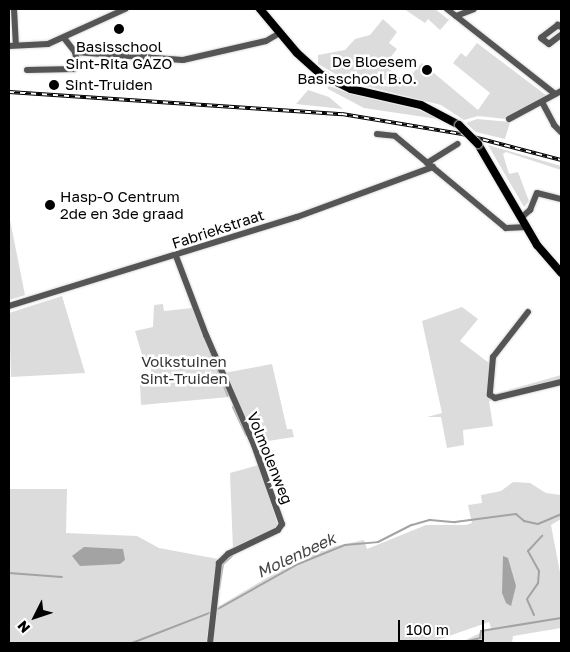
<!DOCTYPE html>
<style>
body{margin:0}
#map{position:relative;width:570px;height:652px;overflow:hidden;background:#fff;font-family:"Golos Text",sans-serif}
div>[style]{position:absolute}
.green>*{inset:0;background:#dcdcdc}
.water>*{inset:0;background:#a3a3a3}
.stream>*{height:2px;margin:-1px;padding:0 1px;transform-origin:1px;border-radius:1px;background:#a3a3a3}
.roads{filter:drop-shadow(0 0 1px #dbdbdb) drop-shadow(0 0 1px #dbdbdb)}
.minor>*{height:6px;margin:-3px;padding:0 3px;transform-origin:3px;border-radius:3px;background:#555}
.major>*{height:8px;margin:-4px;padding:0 4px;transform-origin:4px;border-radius:4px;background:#000}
.rail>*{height:4px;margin-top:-2px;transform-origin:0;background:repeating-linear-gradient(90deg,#fff 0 5.5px,#000 0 11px);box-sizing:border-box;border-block:1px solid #000}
.bridges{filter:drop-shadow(0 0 1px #dbdbdb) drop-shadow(0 0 1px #dbdbdb)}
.major-bridge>*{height:8px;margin:-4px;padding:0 4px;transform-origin:4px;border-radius:4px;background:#000}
.dots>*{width:14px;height:14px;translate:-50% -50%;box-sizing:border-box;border:2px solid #fff;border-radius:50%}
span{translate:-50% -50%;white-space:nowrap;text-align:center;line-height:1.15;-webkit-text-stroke:5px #fff;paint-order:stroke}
.poi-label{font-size:15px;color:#000}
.right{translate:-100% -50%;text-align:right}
.left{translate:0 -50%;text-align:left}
.street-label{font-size:15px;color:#000}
.park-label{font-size:15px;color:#333}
.water-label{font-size:16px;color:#444;font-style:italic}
.frame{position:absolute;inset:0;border:10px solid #000;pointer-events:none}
.north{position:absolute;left:10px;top:592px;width:50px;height:50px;-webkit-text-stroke:4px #fff;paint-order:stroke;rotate:229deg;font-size:14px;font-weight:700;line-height:20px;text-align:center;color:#000}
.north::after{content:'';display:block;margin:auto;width:18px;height:22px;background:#000;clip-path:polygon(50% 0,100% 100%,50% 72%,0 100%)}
.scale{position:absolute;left:398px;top:620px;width:86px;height:22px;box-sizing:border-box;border:2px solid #000;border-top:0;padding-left:6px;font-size:15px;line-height:18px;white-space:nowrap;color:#000;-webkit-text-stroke:4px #fff;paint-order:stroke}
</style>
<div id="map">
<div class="green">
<i style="clip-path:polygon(404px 9px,435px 9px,449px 20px,440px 30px,428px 19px,425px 23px)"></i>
<i style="clip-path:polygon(383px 19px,397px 32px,389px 43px,397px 49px,390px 58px,393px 61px,388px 68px,405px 82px,422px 63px,478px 110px,490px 93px,453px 63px,461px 53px,466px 57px,477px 43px,547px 96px,506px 119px,478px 116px,464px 120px,441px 105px,350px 82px,318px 64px,318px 55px,345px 50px,355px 39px,370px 35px)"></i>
<i style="clip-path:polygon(327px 85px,350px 94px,419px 110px,438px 119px,364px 108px,328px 89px)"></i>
<i style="clip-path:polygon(308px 90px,329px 97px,343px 109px,296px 104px)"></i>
<i style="clip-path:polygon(477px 119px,510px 122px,505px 139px,476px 132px,466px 123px)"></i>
<i style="clip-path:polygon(488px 145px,561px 166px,561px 170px,506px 152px,503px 154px,509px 174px,518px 172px,529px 201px,524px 207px)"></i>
<i style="clip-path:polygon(9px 215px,25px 295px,9px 300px)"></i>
<i style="clip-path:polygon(62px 296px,85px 373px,11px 377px,9px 313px)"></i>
<i style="clip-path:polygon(163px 304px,164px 311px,193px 308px,229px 397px,141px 405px,140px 385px,150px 383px,151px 368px,146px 368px,135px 331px,153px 327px,154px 305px)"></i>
<i style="clip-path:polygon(462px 307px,478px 319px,460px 341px,489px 363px,488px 396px,561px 375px,561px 381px,489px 401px,493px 426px,463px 430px,464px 445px,447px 448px,441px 417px,427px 417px,442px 413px,422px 321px)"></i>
<i style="clip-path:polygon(272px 364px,287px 429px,292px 429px,294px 437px,255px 443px,224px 373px)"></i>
<i style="clip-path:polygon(259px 465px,278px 526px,233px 550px,230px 473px)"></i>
<i style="clip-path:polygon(513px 482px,530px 483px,546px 493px,561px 495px,561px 519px,551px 525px,561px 578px,561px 628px,513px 636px,512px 643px,459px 643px,491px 628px,489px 622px,429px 643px,212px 643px,216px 608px,285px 567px,326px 548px,364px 540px,367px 549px,426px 525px,466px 525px,472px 523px,468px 505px,482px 503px,481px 495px,501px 491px)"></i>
<i style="clip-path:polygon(9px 489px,67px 489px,66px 533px,137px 536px,159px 548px,218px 559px,206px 643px,9px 643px)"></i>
</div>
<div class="water">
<i style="clip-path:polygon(84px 547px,123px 549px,125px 560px,120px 564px,80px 566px,72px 556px)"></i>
<i style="clip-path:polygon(503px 556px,508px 558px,516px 586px,511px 606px,506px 603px,502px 593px)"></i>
</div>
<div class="stream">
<i style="left:210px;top:351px;width:48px;rotate:68.2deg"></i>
<i style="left:233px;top:407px;width:31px;rotate:65deg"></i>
<i style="left:9px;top:573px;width:53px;rotate:4.3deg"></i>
<i style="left:219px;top:589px;width:25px;rotate:-81deg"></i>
<i style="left:223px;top:564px;width:12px;rotate:-42deg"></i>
<i style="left:216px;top:610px;width:94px;rotate:-29.3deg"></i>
<i style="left:298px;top:564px;width:51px;rotate:-22deg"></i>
<i style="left:345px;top:545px;width:33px;rotate:-5deg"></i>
<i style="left:378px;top:542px;width:38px;rotate:-27deg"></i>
<i style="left:412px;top:525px;width:19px;rotate:-16deg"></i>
<i style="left:430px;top:520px;width:25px;rotate:5deg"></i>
<i style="left:455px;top:522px;width:62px;rotate:-7.5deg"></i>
<i style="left:516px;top:514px;width:11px;rotate:41deg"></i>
<i style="left:524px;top:521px;width:14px;rotate:12deg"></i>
<i style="left:538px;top:524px;width:25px;rotate:-23deg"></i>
<i style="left:534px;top:615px;width:17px;rotate:-114deg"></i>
<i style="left:527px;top:599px;width:19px;rotate:-55deg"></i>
<i style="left:538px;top:583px;width:12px;rotate:-85deg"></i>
<i style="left:539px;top:571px;width:23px;rotate:-119deg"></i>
<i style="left:528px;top:551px;width:21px;rotate:-47deg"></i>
<i style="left:132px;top:643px;width:86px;rotate:-21.2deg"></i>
<i style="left:460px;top:643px;width:21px;rotate:-14deg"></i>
<i style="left:480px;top:638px;width:7px;rotate:-82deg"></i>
<i style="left:481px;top:631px;width:81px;rotate:-9.2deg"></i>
</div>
<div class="roads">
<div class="minor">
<i style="left:14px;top:9px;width:36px;rotate:87deg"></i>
<i style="left:447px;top:9px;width:137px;rotate:38.2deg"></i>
<i style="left:456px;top:16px;width:19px;rotate:-21deg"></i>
<i style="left:561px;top:27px;width:4px;rotate:-146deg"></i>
<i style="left:558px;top:25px;width:21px;rotate:143deg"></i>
<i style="left:541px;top:38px;width:10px;rotate:37deg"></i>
<i style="left:549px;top:44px;width:15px;rotate:-37deg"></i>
<i style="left:9px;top:46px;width:39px;rotate:-3deg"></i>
<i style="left:48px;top:44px;width:85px;rotate:-24.4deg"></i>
<i style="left:75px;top:52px;width:108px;rotate:4.2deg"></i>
<i style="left:183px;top:60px;width:85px;rotate:-12.9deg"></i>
<i style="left:266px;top:41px;width:16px;rotate:-30deg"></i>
<i style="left:27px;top:70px;width:47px;rotate:-1.2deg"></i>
<i style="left:74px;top:69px;width:7px;rotate:-63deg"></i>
<i style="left:77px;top:63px;width:11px;rotate:-100deg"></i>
<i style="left:75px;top:52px;width:18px;rotate:-128deg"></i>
<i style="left:542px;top:102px;width:26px;rotate:62deg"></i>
<i style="left:554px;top:125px;width:10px;rotate:45deg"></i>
<i style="left:509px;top:119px;width:59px;rotate:-28.3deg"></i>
<i style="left:377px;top:134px;width:18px;rotate:6deg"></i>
<i style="left:395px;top:136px;width:144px;rotate:39.7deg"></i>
<i style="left:506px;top:228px;width:21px;rotate:-3deg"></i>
<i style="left:427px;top:163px;width:36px;rotate:-32deg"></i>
<i style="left:522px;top:217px;width:11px;rotate:-41deg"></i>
<i style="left:530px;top:210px;width:18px;rotate:-68deg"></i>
<i style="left:537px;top:193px;width:25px;rotate:14deg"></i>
<i style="left:176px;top:256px;width:85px;rotate:69.2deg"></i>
<i style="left:206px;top:335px;width:120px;rotate:66.4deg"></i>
<i style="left:254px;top:445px;width:84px;rotate:70.5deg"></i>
<i style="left:282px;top:524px;width:7px;rotate:124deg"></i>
<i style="left:278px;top:530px;width:55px;rotate:154.4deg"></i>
<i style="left:228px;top:554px;width:13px;rotate:135deg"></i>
<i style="left:219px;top:563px;width:81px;rotate:96.4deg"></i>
<i style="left:9px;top:306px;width:301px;rotate:-17.2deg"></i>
<i style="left:297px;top:217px;width:145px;rotate:-20.2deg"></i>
<i style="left:528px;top:312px;width:57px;rotate:127.9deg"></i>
<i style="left:493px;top:357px;width:38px;rotate:95deg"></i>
<i style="left:490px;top:395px;width:6px;rotate:31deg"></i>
<i style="left:495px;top:398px;width:68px;rotate:-13.6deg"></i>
</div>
<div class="major">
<i style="left:260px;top:9px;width:57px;rotate:49.9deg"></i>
<i style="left:297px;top:53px;width:31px;rotate:42deg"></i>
<i style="left:320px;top:74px;width:34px;rotate:26deg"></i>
<i style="left:351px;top:89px;width:72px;rotate:12.9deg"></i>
<i style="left:421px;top:105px;width:43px;rotate:27.8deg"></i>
<i style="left:478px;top:144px;width:117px;rotate:59.7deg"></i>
<i style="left:537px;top:245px;width:37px;rotate:49deg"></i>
</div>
</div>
<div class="rail">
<i style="left:9px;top:92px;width:334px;rotate:3.8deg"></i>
<i style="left:342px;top:114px;width:122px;rotate:9.5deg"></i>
<i style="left:462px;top:134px;width:102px;rotate:14.7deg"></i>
</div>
<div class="bridges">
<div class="major-bridge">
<i style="left:459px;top:125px;width:27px;rotate:45deg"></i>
</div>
</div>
<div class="dots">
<i style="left:119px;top:29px;background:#000"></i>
<i style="left:427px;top:70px;background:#000"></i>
<i style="left:54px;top:85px;background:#000"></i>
<i style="left:50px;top:205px;background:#000"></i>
</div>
<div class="poi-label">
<span style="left:119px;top:55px">Basisschool<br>Sint-Rita GAZO</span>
<span class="right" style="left:417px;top:70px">De Bloesem<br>Basisschool B.O.</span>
<span class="left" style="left:65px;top:85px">Sint-Truiden</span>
<span class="left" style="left:60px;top:205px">Hasp-O Centrum<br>2de en 3de graad</span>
</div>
<div class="street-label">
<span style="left:218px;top:229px;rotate:-18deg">Fabriekstraat</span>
<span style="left:270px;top:458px;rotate:68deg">Volmolenweg</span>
</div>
<div class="park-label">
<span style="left:184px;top:370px">Volkstuinen<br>Sint-Truiden</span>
</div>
<div class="water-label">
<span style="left:296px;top:555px;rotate:-25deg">Molenbeek</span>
</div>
<div class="frame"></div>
<div class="north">N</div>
<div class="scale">100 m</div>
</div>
